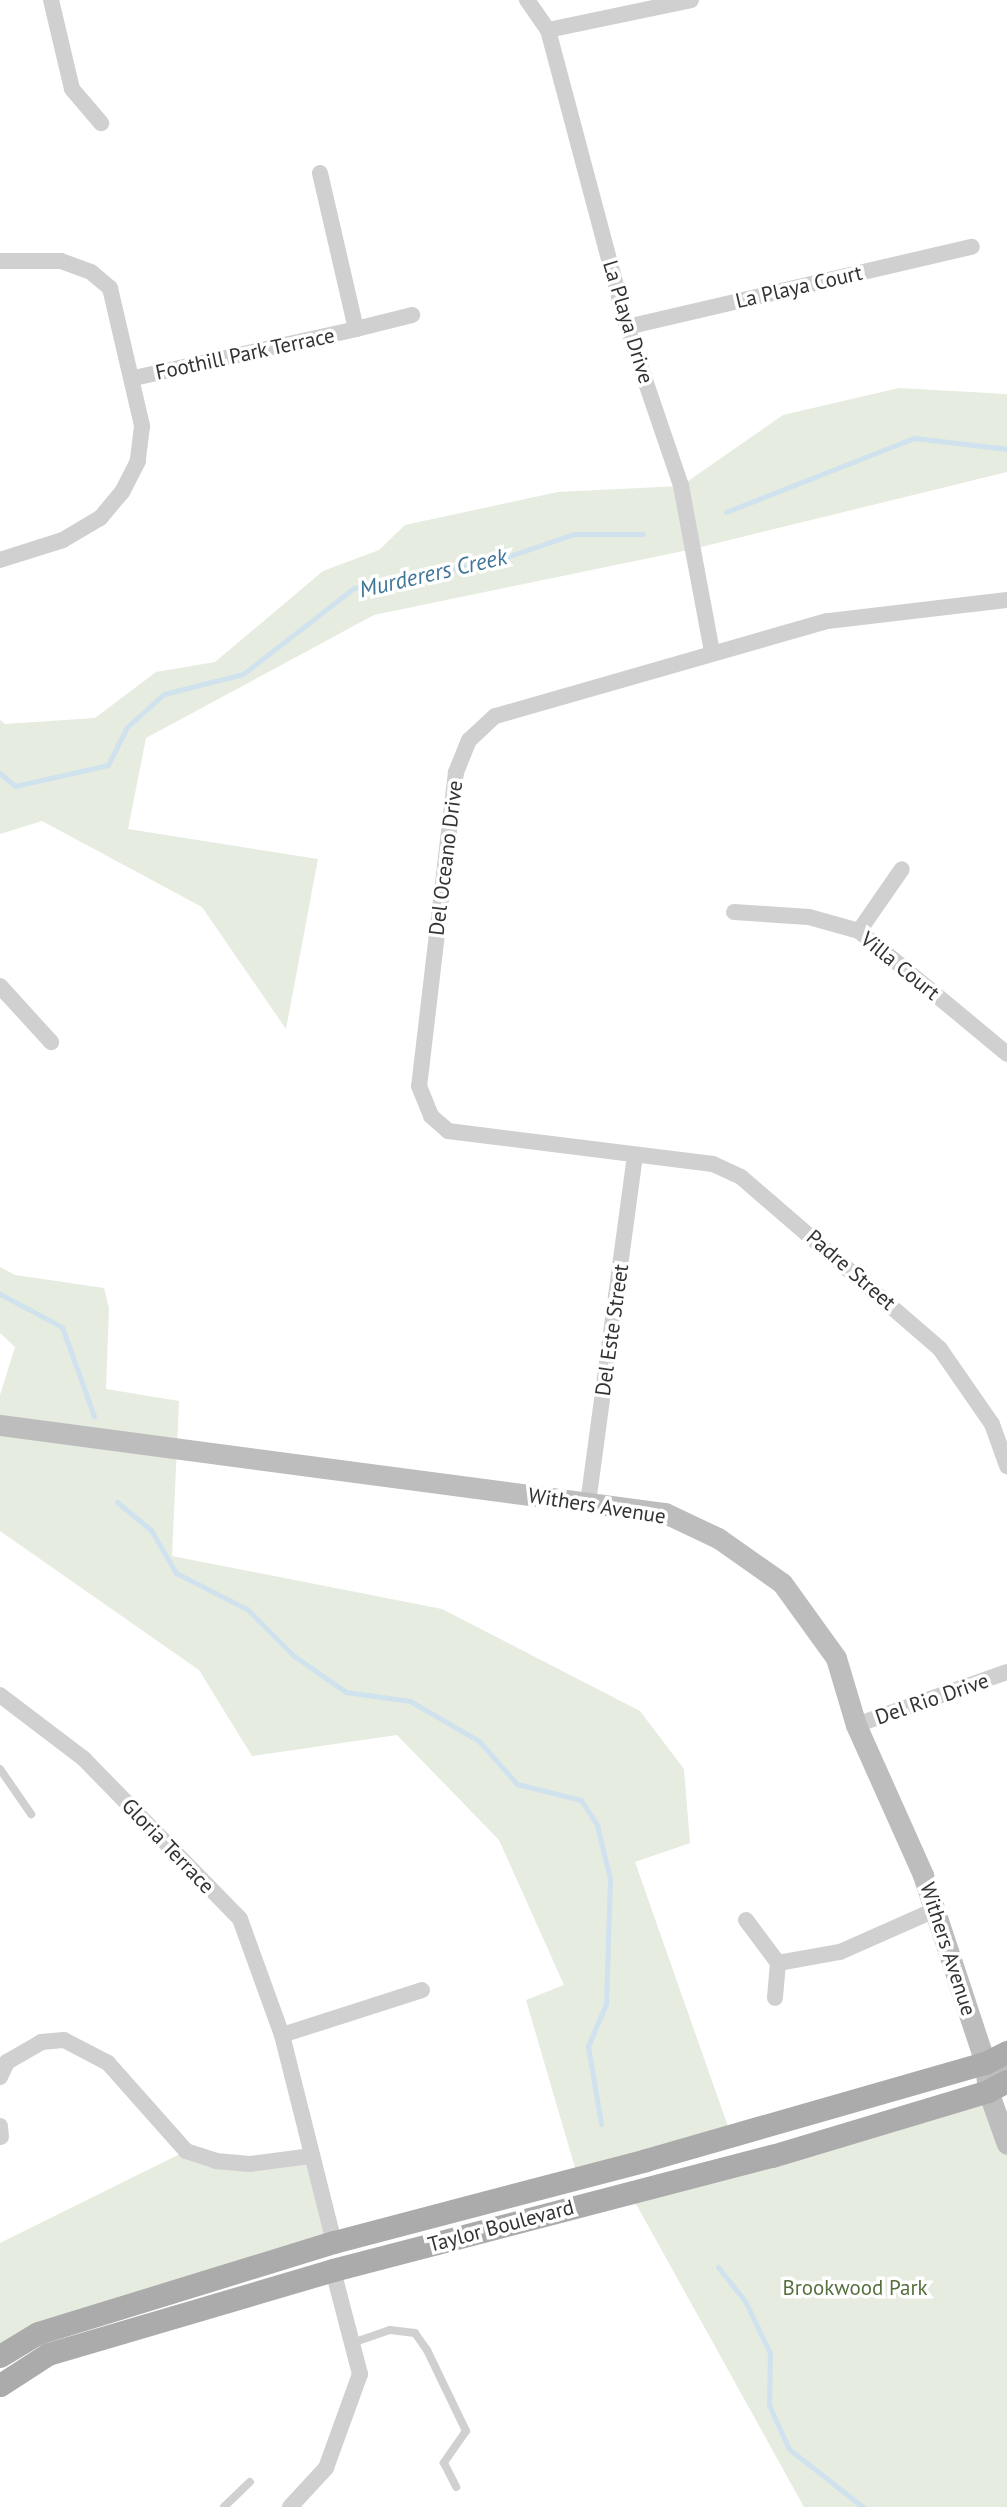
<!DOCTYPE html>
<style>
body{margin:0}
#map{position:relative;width:1007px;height:2507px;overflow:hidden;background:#fff;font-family:"PT Sans",sans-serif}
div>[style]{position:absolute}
.green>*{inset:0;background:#e6ecdf}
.stream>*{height:5px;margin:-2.5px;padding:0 2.5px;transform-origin:2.5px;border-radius:2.5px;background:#cfe2ee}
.lane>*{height:8px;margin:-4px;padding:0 4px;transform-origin:4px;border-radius:4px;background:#d0d0d0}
.street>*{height:16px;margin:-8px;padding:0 8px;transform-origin:8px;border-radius:8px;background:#d0d0d0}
.secondary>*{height:21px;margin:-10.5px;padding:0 10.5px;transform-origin:10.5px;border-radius:10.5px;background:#bdbdbd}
.primary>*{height:23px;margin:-11.5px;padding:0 11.5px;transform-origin:11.5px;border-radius:11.5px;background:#ababab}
span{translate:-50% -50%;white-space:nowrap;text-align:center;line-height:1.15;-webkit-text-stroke:7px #fff;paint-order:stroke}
.street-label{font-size:21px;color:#333}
.park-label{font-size:21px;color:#56703f}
.water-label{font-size:23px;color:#3f7597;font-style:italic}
</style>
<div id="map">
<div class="green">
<i style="clip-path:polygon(899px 388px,1007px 394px,1007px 472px,693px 549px,374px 615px,146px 738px,128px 829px,318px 859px,286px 1029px,202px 907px,42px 821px,0 834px,0 720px,5px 724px,95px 718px,156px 672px,215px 662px,323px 571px,379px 550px,405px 525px,558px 492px,681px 486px,783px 415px)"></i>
<i style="clip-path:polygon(0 1267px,15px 1275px,104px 1288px,109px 1308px,106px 1389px,179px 1401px,172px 1556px,442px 1609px,640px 1711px,684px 1769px,690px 1843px,635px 1862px,731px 2135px,578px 2178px,526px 2000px,564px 1985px,499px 1840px,397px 1735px,252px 1756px,199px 1670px,0 1531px,0 1395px,15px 1347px,0 1333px)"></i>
<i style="clip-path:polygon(988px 2091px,1007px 2144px,1007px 2507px,804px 2507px,630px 2193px)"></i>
<i style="clip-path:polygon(186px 2151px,216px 2161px,311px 2156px,334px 2242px,0 2356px,0 2243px)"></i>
</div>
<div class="stream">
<i style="left:726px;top:512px;width:202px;rotate:-21.5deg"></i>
<i style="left:914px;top:438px;width:94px;rotate:6.7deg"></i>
<i style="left:0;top:773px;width:20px;rotate:41deg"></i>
<i style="left:15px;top:786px;width:95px;rotate:-12.7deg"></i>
<i style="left:108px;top:765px;width:42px;rotate:-63.4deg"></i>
<i style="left:127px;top:727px;width:50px;rotate:-41.7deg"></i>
<i style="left:164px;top:694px;width:81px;rotate:-14.2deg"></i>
<i style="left:243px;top:674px;width:140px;rotate:-37.8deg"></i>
<i style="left:354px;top:588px;width:144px;rotate:-10.8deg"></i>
<i style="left:495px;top:561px;width:83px;rotate:-18.9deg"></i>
<i style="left:574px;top:534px;width:69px"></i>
<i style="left:0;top:1294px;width:70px;rotate:28deg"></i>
<i style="left:62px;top:1327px;width:95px;rotate:70.2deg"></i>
<i style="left:117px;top:1502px;width:44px;rotate:39.5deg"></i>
<i style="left:151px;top:1530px;width:50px;rotate:59.8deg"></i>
<i style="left:176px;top:1573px;width:80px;rotate:26.9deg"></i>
<i style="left:247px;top:1609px;width:66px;rotate:45deg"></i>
<i style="left:294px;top:1656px;width:63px;rotate:34.7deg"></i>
<i style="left:346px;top:1692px;width:65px;rotate:8deg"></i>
<i style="left:410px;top:1701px;width:80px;rotate:30.1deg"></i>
<i style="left:479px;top:1741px;width:57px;rotate:48.5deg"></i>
<i style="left:517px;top:1784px;width:66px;rotate:14deg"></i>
<i style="left:581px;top:1800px;width:30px;rotate:57deg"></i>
<i style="left:597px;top:1825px;width:56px;rotate:76.5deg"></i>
<i style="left:610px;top:1879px;width:125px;rotate:91.8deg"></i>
<i style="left:606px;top:2004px;width:46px;rotate:113.2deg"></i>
<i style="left:588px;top:2046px;width:79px;rotate:80.5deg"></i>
<i style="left:718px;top:2267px;width:43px;rotate:51.5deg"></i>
<i style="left:745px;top:2301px;width:58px;rotate:64.3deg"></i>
<i style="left:770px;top:2353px;width:52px;rotate:91.1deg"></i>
<i style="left:769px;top:2405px;width:48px;rotate:65.6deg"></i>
<i style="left:789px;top:2449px;width:94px;rotate:38.1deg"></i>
</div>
<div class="lane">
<i style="left:0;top:1769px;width:55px;rotate:55.4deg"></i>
<i style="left:352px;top:2343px;width:40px;rotate:-18.9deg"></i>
<i style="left:390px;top:2330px;width:25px;rotate:7deg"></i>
<i style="left:415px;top:2333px;width:21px;rotate:55deg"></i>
<i style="left:427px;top:2350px;width:90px;rotate:64.3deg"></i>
<i style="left:466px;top:2431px;width:39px;rotate:125deg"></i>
<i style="left:444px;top:2463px;width:27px;rotate:63deg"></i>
<i style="left:224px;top:2507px;width:36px;rotate:-44deg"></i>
</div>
<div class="street">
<i style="left:51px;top:0;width:91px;rotate:76.7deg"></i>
<i style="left:72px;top:89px;width:45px;rotate:49.5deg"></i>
<i style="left:527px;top:0;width:37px;rotate:55deg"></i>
<i style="left:548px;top:30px;width:307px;rotate:75.1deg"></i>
<i style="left:627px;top:327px;width:168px;rotate:71.2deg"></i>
<i style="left:681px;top:486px;width:168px;rotate:79.4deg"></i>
<i style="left:548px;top:30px;width:146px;rotate:-11.8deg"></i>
<i style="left:0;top:261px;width:61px"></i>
<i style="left:61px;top:261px;width:32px;rotate:20deg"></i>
<i style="left:91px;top:272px;width:25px;rotate:40deg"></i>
<i style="left:110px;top:288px;width:142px;rotate:76.9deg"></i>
<i style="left:142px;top:426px;width:35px;rotate:97deg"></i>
<i style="left:138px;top:461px;width:35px;rotate:117deg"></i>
<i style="left:122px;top:492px;width:34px;rotate:130deg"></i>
<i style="left:100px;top:518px;width:43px;rotate:149.3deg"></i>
<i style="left:63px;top:540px;width:66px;rotate:162.4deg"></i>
<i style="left:627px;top:327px;width:354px;rotate:-13.1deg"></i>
<i style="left:356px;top:329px;width:58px;rotate:-14deg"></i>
<i style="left:134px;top:378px;width:227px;rotate:-12.4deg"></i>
<i style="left:356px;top:329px;width:160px;rotate:-103deg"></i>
<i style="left:1007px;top:600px;width:181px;rotate:173.3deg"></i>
<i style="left:827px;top:621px;width:345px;rotate:164deg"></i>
<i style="left:495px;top:716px;width:35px;rotate:137deg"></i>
<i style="left:469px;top:740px;width:35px;rotate:112deg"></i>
<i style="left:456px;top:772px;width:316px;rotate:96.7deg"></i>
<i style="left:419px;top:1086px;width:32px;rotate:68deg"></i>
<i style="left:431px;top:1116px;width:23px;rotate:41deg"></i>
<i style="left:448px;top:1131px;width:267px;rotate:7.1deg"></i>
<i style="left:713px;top:1164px;width:31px;rotate:25deg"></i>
<i style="left:741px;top:1177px;width:263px;rotate:40.8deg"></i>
<i style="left:940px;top:1349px;width:91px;rotate:55.3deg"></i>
<i style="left:992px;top:1424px;width:45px;rotate:70.3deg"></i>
<i style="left:734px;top:912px;width:75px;rotate:3.8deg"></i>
<i style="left:809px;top:917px;width:52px;rotate:15.6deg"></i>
<i style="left:859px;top:931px;width:192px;rotate:39.7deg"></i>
<i style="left:859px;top:931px;width:75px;rotate:-55.3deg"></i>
<i style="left:0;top:986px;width:76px;rotate:47.7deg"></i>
<i style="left:588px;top:1503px;width:349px;rotate:-82.3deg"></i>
<i style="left:0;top:1695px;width:106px;rotate:37.3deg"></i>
<i style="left:84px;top:1759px;width:223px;rotate:45.7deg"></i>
<i style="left:240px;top:1919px;width:123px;rotate:70.1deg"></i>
<i style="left:282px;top:2035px;width:213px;rotate:75.9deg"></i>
<i style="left:856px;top:1725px;width:160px;rotate:-19.3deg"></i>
<i style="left:746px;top:1920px;width:54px;rotate:53.3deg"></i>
<i style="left:778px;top:1963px;width:35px;rotate:95deg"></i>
<i style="left:778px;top:1963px;width:63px;rotate:-10.1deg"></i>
<i style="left:840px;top:1952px;width:104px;rotate:-23.9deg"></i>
<i style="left:282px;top:2035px;width:147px;rotate:-17.8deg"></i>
<i style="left:0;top:2077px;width:17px;rotate:-65deg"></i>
<i style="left:7px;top:2062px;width:39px;rotate:-30deg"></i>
<i style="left:41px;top:2042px;width:23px;rotate:-5deg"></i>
<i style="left:64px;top:2040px;width:50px;rotate:27.6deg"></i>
<i style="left:108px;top:2063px;width:118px;rotate:48.4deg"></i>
<i style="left:186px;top:2151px;width:32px;rotate:18deg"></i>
<i style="left:216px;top:2161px;width:34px;rotate:5deg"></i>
<i style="left:250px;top:2164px;width:62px;rotate:-7.5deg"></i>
<i style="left:0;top:2126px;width:11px;rotate:85deg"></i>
<i style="left:290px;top:2507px;width:53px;rotate:-47.3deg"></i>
<i style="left:326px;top:2468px;width:100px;rotate:-70.1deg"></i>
<i style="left:360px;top:2374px;width:107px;rotate:-104.6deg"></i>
</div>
<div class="secondary">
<i style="left:0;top:1425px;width:671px;rotate:7.54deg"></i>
<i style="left:665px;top:1513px;width:59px;rotate:25.3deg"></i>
<i style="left:718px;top:1538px;width:78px;rotate:35.1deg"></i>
<i style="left:782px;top:1583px;width:92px;rotate:54.2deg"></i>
<i style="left:836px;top:1658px;width:70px;rotate:73.4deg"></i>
<i style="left:856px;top:1725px;width:164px;rotate:65.9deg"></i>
<i style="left:923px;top:1875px;width:198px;rotate:71.7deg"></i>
<i style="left:1007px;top:2079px;width:27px;rotate:-144deg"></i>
<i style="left:985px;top:2063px;width:28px;rotate:84deg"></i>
<i style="left:988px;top:2091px;width:56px;rotate:70.3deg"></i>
</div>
<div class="primary">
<i style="left:0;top:2356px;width:44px;rotate:-31.2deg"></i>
<i style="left:38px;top:2333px;width:310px;rotate:-17.1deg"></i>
<i style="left:334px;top:2242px;width:323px;rotate:-14.7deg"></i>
<i style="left:646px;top:2160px;width:353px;rotate:-16deg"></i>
<i style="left:985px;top:2063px;width:25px;rotate:-27deg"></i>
<i style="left:0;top:2385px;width:57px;rotate:-32.9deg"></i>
<i style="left:48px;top:2354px;width:297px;rotate:-16.4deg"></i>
<i style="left:333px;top:2270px;width:454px;rotate:-14.6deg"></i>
<i style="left:772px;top:2156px;width:226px;rotate:-16.7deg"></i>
<i style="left:988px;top:2091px;width:21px;rotate:-28deg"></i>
</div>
<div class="street-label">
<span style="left:799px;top:287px;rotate:-13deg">La Playa Court</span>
<span style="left:628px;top:322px;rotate:73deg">La Playa Drive</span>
<span style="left:245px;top:354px;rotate:-12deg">Foothill Park Terrace</span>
<span style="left:446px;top:858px;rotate:-83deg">Del Oceano Drive</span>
<span style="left:900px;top:966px;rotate:39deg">Villa Court</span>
<span style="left:851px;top:1270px;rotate:41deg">Padre Street</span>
<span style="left:612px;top:1330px;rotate:-82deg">Del Este Street</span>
<span style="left:597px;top:1506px;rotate:9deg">Withers Avenue</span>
<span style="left:932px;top:1699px;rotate:-19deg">Del Rio Drive</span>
<span style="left:168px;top:1846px;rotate:46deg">Gloria Terrace</span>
<span style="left:948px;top:1949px;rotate:72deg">Withers Avenue</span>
<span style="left:501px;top:2226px;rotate:-15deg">Taylor Boulevard</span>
</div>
<div class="park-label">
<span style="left:855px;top:2288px">Brookwood Park</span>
</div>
<div class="water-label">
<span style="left:433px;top:573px;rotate:-13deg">Murderers Creek</span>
</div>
</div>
